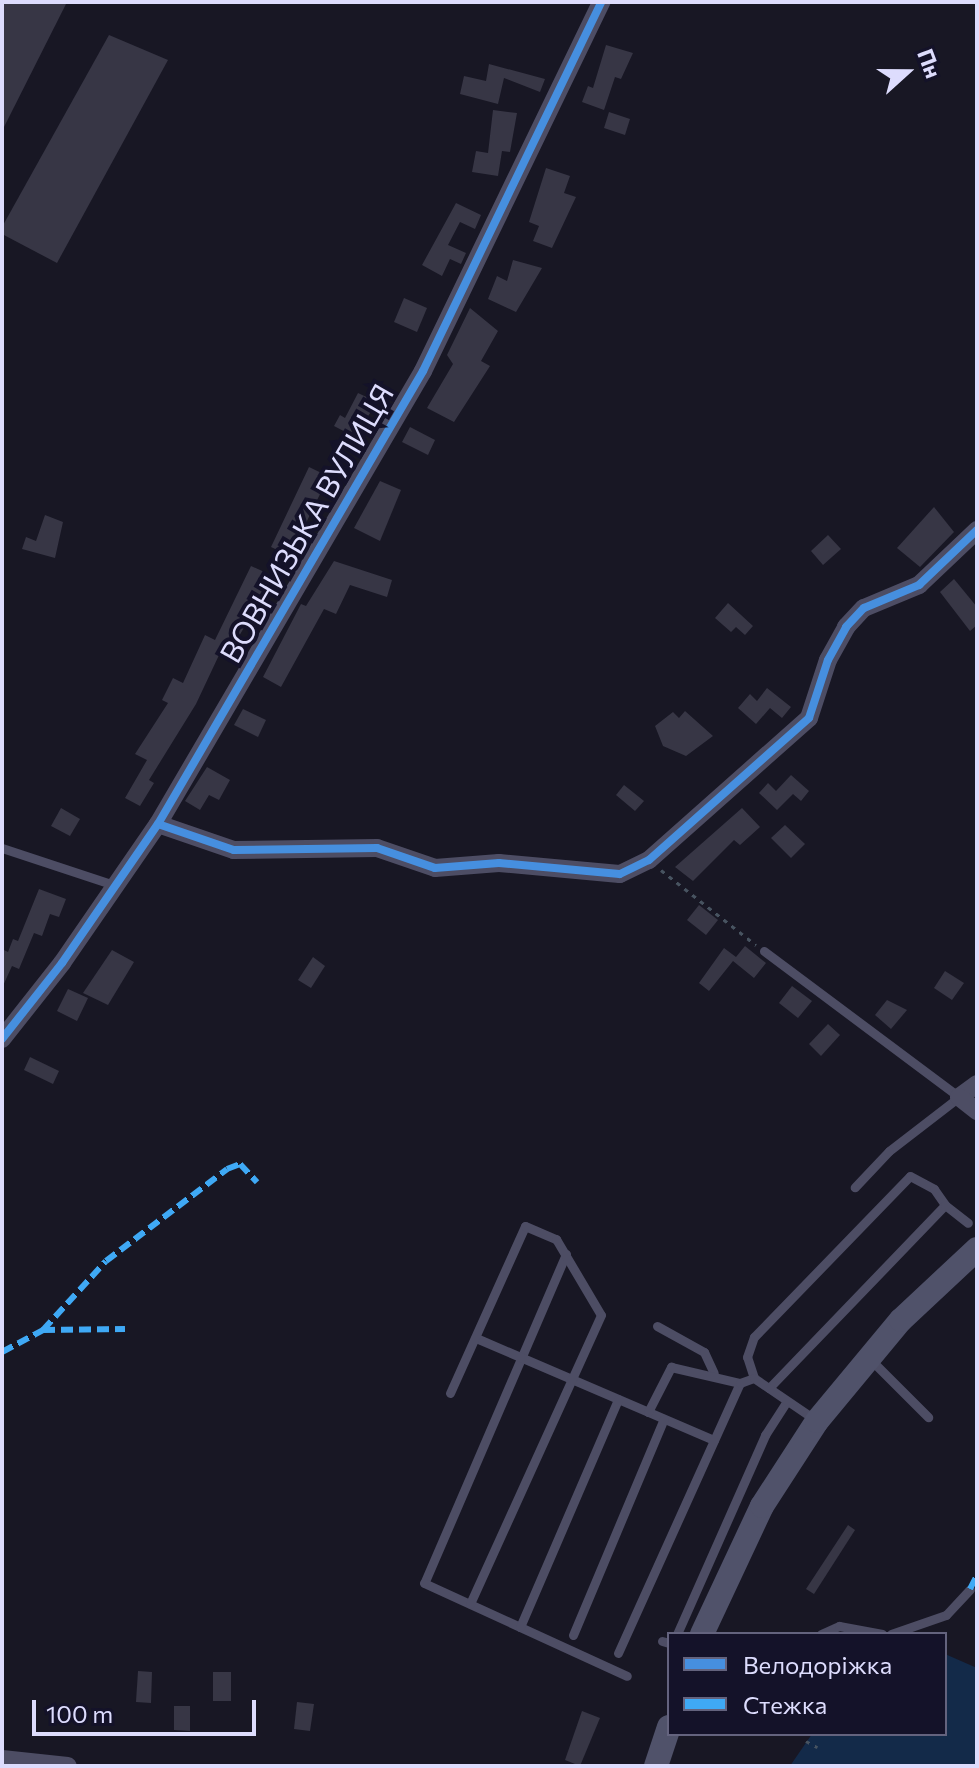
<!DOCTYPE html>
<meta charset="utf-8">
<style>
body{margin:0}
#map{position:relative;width:979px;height:1768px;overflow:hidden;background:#181724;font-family:Commissioner,sans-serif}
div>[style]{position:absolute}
.water>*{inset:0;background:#132a49}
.building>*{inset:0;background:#373645}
.path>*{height:3px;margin-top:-1.5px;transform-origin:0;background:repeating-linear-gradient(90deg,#475360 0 4px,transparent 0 10px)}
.lane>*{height:9px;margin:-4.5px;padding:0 4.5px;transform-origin:4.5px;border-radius:4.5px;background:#4d4d64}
.street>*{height:18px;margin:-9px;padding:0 9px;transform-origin:9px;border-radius:9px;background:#4d4d64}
.secondary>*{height:24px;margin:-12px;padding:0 12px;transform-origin:12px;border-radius:12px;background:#50526a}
.quiet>*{height:6px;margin-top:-3px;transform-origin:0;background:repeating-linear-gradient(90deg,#3fa9f5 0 12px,transparent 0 18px)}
.cycleway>*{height:8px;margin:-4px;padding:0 4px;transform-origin:4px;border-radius:4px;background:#468fdf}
span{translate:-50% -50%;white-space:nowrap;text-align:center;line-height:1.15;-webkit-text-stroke:8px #141229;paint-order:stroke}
.street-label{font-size:30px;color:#dddcfd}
.frame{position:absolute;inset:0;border:4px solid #dddcfd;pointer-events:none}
.legend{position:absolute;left:667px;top:1632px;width:280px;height:104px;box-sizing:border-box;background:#141229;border:2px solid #64637e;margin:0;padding:10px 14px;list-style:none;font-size:24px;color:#dddcfd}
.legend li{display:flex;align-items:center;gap:16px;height:40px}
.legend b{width:40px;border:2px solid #64637e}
.north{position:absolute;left:867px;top:32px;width:80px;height:80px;-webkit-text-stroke:6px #141229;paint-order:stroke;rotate:69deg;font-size:22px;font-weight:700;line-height:32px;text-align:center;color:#dddcfd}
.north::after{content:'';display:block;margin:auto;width:28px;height:36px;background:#dddcfd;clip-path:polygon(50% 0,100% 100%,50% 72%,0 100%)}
.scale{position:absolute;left:32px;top:1700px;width:224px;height:36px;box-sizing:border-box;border:4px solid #dddcfd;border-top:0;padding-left:10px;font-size:24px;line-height:28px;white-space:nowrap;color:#dddcfd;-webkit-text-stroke:6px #141229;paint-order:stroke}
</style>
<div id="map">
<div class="water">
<i style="clip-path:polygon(945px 1654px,977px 1668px,977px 1766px,790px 1766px,812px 1734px,945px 1734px)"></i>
</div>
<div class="building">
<i style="clip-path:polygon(2px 2px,67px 2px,2px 131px)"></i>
<i style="clip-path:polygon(109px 35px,168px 60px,57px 263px,2px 234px,2px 227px)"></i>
<i style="clip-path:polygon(606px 45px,633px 53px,621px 79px,615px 77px,604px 110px,582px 102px,588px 86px,593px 88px)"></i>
<i style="clip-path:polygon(489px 64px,545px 79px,540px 92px,504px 78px,498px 104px,460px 94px,464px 76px,486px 81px)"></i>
<i style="clip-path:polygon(493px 110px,517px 113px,510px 152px,502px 151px,498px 176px,472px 172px,476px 151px,488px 153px)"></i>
<i style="clip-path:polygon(609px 112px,630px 119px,625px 135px,604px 128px)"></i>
<i style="clip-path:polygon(546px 168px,570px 176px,564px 193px,576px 197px,552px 248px,533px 241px,539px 226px,529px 222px)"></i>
<i style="clip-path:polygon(456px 203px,481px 215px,475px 229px,460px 222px,448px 245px,466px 253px,461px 264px,450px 259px,442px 276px,422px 265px)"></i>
<i style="clip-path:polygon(513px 260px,542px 268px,516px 312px,488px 299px,497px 276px,507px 281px)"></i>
<i style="clip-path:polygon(404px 298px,427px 308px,417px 332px,394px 322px)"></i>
<i style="clip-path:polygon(470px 308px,498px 331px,481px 361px,490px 366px,454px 422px,427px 408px,453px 364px,447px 355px)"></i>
<i style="clip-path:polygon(358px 393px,377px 402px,355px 437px,334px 426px,340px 415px,345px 418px)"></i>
<i style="clip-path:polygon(410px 427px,435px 440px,428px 455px,402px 442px)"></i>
<i style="clip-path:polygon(309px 467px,334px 479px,327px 493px,322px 490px,290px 556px,271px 547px)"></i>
<i style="clip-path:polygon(380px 481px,401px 490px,380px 541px,354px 528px)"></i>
<i style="clip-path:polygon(934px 507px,954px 532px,920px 567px,897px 548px)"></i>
<i style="clip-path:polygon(45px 515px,63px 522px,55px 558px,22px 549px,26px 537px,36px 541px)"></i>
<i style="clip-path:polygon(828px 535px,841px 549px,823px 565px,811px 551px)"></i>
<i style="clip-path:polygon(334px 561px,392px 580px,387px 597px,350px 585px,336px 614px,324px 609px,281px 687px,263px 677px,301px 604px,306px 606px)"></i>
<i style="clip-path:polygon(251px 566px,271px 575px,264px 593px,227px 657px,220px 653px,196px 704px,149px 780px,154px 783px,140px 806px,125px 798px,147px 760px,135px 754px,168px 703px,162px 700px,173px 678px,183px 683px,205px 635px,215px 640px)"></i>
<i style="clip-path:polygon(954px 579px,977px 607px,977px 625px,970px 631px,940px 592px)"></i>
<i style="clip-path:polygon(728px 603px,753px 626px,745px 635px,736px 627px,731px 632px,715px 618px)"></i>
<i style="clip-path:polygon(767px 688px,791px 707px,782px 718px,770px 708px,756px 724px,738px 708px,750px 694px,757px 701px)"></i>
<i style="clip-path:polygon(243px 709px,266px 720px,258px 737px,234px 725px)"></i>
<i style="clip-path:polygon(685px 711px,713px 736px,686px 756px,663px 746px,655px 726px,673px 712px,679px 718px)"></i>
<i style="clip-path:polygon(207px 767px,230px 780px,219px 800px,209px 795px,200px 810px,185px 801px)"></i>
<i style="clip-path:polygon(791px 775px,809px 791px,801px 801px,793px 794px,777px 810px,759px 793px,768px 783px,776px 791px)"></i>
<i style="clip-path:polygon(624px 785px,644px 801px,635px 811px,616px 795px)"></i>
<i style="clip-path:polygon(61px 808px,80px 819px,70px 836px,51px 826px)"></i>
<i style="clip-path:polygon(742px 808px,760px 827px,740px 845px,734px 840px,693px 881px,675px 867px)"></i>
<i style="clip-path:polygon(785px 825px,805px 844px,791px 858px,771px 838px)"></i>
<i style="clip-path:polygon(39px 889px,66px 899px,59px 917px,50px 914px,42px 936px,34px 933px,19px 969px,12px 966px,2px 988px,2px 949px,8px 952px,13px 939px,18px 941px)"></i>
<i style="clip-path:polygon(699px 905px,718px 920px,706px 935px,687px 920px)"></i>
<i style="clip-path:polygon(745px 946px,766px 963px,754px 978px,733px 961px,709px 991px,699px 983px,724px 948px,736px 957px)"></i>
<i style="clip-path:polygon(112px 950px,134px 962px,108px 1005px,83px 993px)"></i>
<i style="clip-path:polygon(313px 957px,325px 966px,311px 988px,298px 980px)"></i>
<i style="clip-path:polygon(945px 971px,964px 983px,952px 1000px,934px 988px)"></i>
<i style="clip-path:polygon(792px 986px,812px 1001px,798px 1018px,779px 1003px)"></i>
<i style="clip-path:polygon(68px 989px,88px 998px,77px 1021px,57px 1011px)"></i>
<i style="clip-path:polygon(887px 1000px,907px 1010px,891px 1029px,875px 1015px)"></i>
<i style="clip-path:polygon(828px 1024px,840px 1035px,821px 1056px,809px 1044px)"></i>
<i style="clip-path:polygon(30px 1057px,59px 1071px,53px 1084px,24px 1070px)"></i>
<i style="clip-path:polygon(848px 1525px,855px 1530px,814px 1594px,806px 1589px)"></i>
<i style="clip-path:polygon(138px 1671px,152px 1672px,151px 1703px,136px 1702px)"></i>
<i style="clip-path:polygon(213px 1672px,231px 1672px,231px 1701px,213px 1701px)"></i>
<i style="clip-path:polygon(297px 1702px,314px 1704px,310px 1731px,294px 1729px)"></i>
<i style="clip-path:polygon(174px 1706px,190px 1706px,190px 1731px,174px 1730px)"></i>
<i style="clip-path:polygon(582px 1711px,600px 1718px,580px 1766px,565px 1760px)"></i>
</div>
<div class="path">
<i style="left:661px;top:870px;width:121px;rotate:38.3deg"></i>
<i style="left:806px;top:1741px;width:13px;rotate:29deg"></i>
</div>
<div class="lane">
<i style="left:2px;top:848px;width:118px;rotate:18.3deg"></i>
<i style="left:764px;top:951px;width:244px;rotate:36.8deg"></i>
<i style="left:959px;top:1097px;width:88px;rotate:142.4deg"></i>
<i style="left:889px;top:1151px;width:50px;rotate:133.4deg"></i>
<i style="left:566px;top:1254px;width:358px;rotate:113.3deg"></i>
<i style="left:424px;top:1583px;width:223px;rotate:24.6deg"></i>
<i style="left:657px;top:1326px;width:54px;rotate:29deg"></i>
<i style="left:704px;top:1352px;width:23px;rotate:65deg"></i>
<i style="left:476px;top:1338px;width:259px;rotate:23.2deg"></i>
<i style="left:871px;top:1360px;width:81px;rotate:45deg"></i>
<i style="left:754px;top:1378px;width:22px;rotate:-108deg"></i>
<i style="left:747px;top:1357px;width:21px;rotate:-71deg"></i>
<i style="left:754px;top:1337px;width:224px;rotate:-45.9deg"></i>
<i style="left:910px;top:1176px;width:27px;rotate:28deg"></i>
<i style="left:934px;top:1189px;width:19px;rotate:55deg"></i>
<i style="left:769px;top:1388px;width:254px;rotate:-46.1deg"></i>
<i style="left:945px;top:1205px;width:29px;rotate:38deg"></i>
<i style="left:450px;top:1393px;width:183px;rotate:-65.8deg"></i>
<i style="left:525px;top:1226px;width:34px;rotate:23deg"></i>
<i style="left:556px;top:1239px;width:88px;rotate:59.4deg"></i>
<i style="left:601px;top:1315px;width:317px;rotate:114.4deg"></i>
<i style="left:648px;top:1412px;width:51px;rotate:-62.9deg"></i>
<i style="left:671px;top:1367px;width:71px;rotate:13.1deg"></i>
<i style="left:520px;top:1627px;width:248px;rotate:-66.7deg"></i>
<i style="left:677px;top:1634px;width:218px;rotate:-66.1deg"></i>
<i style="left:765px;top:1435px;width:40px;rotate:-57.1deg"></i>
<i style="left:821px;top:1634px;width:20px;rotate:-24deg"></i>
<i style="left:839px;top:1626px;width:44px;rotate:10.5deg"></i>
<i style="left:891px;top:1634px;width:58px;rotate:-19.1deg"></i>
<i style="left:946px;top:1615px;width:35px;rotate:-47deg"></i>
<i style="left:573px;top:1635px;width:234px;rotate:-67.2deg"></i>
<i style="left:662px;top:1641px;width:7px;rotate:16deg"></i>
<i style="left:618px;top:1653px;width:296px;rotate:-65.7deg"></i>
<i style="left:740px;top:1383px;width:15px;rotate:-20deg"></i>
<i style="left:754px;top:1378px;width:76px;rotate:34.3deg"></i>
</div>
<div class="street">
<i style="left:158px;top:824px;width:80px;rotate:18.9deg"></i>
<i style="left:234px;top:850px;width:143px;rotate:-0.8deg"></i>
<i style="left:377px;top:848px;width:61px;rotate:19deg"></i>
<i style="left:435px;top:868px;width:64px;rotate:-4.5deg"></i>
<i style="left:499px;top:863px;width:121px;rotate:5.2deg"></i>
<i style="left:620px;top:874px;width:32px;rotate:-26deg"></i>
<i style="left:649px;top:860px;width:214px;rotate:-41.6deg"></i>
<i style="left:809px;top:718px;width:61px;rotate:-71.9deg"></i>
<i style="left:828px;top:660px;width:38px;rotate:-61deg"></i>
<i style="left:846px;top:627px;width:26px;rotate:-47deg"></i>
<i style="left:864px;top:608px;width:60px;rotate:-22.7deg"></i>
<i style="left:919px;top:585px;width:80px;rotate:-43.5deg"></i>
<i style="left:2px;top:1039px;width:97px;rotate:-51.7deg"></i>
<i style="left:62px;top:963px;width:169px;rotate:-55.4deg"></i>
<i style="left:158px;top:824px;width:525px;rotate:-59.67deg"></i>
<i style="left:423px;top:371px;width:410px;rotate:-64.2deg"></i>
<i style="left:977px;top:1084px;width:22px;rotate:144deg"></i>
<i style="left:959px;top:1097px;width:23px;rotate:38deg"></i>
<i style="left:2px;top:1759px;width:66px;rotate:6.1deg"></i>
</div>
<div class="secondary">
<i style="left:702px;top:1634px;width:141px;rotate:-64.9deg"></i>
<i style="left:762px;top:1506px;width:101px;rotate:-57.1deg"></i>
<i style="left:817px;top:1421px;width:131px;rotate:-50.3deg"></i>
<i style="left:901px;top:1320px;width:104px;rotate:-43.1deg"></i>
<i style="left:656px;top:1766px;width:41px;rotate:-71.6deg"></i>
</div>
<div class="quiet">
<i style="left:43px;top:1330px;width:93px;rotate:-47.6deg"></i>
<i style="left:106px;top:1261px;width:152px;rotate:-37.2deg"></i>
<i style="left:227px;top:1169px;width:14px;rotate:-21deg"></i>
<i style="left:240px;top:1164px;width:25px;rotate:47deg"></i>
<i style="left:2px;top:1352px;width:47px;rotate:-28.2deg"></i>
<i style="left:43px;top:1330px;width:82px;rotate:-0.7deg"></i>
<i style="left:970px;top:1589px;width:16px;rotate:-63deg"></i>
</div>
<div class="cycleway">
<i style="left:158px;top:824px;width:80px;rotate:18.9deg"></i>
<i style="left:234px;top:850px;width:143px;rotate:-0.8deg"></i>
<i style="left:377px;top:848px;width:61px;rotate:19deg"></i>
<i style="left:435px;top:868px;width:64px;rotate:-4.5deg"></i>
<i style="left:499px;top:863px;width:121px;rotate:5.2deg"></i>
<i style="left:620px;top:874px;width:32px;rotate:-26deg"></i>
<i style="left:649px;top:860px;width:214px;rotate:-41.6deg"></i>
<i style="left:809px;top:718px;width:61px;rotate:-71.9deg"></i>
<i style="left:828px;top:660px;width:38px;rotate:-61deg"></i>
<i style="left:846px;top:627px;width:26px;rotate:-47deg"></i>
<i style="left:864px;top:608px;width:60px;rotate:-22.7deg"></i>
<i style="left:919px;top:585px;width:80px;rotate:-43.5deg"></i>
<i style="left:2px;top:1039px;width:97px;rotate:-51.7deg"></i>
<i style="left:62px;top:963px;width:169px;rotate:-55.4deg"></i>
<i style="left:158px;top:824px;width:525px;rotate:-59.67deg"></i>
<i style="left:423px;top:371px;width:410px;rotate:-64.2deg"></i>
</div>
<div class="street-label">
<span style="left:306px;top:523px;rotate:-60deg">ВОВНИЗЬКА ВУЛИЦЯ</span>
</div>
<div class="frame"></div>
<ul class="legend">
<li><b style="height:10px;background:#468fdf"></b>Велодоріжка</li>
<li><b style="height:10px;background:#3fa9f5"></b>Стежка</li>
</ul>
<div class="north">Пн</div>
<div class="scale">100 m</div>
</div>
